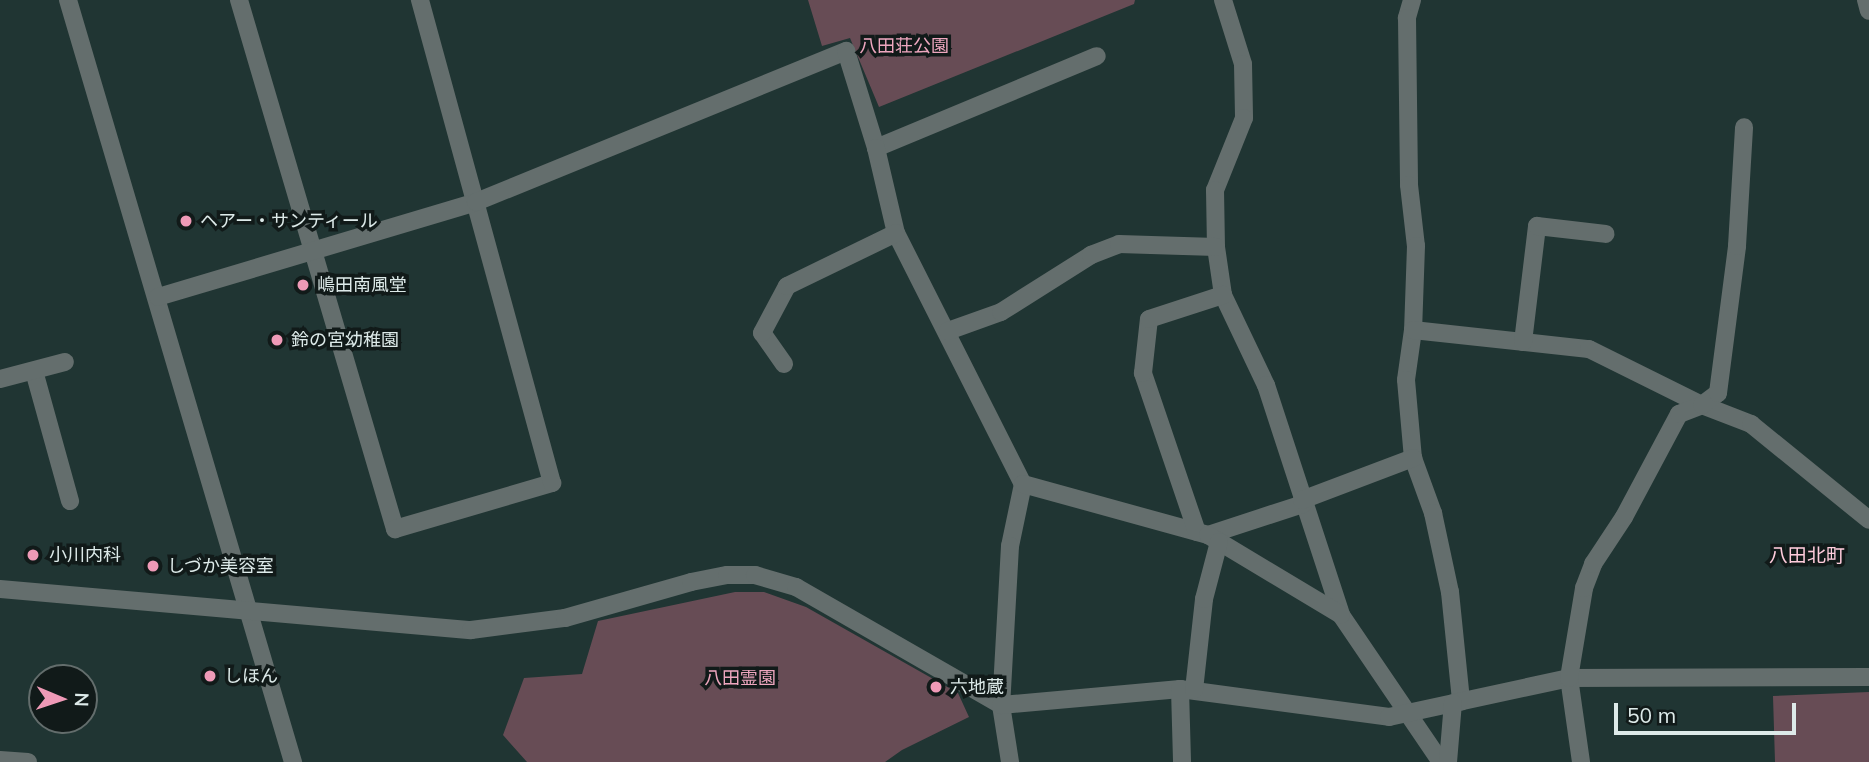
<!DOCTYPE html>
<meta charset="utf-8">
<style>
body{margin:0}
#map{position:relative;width:1869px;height:762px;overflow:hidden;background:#203533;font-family:Mulish,"Noto Sans JP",sans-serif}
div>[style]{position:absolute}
.green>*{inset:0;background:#674c55}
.minor>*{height:18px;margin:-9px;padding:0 9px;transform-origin:9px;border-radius:9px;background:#646e6d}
.dots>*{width:19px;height:19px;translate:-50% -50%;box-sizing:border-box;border:4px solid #111a19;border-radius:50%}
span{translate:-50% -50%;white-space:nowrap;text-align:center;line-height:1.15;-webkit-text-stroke:7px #111a19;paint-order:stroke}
.park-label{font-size:18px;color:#eea7bf}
.poi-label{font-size:18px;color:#ddeae9}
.left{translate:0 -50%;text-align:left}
.neighbourhood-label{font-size:19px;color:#ffccdc}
.north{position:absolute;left:28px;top:664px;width:70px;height:70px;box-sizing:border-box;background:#111a19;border:2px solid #636d6c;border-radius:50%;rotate:92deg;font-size:19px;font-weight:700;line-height:28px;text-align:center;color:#ddeae9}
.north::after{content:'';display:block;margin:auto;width:24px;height:32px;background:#ef9ab7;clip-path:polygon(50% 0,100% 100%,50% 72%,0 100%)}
.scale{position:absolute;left:1614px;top:703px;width:182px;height:32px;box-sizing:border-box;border:4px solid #ddeae9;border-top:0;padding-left:9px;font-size:21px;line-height:24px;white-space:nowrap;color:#ddeae9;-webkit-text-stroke:5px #111a19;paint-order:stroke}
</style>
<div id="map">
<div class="green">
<i style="clip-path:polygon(808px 0,1135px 0,1134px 4px,879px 107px,850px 38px,822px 46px)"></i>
<i style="clip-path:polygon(735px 592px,764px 592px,806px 607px,958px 693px,969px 717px,902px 750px,885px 762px,527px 762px,503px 735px,524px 678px,582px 674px,598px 621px)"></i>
<i style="clip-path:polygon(1869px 692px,1869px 762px,1775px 762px,1773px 696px)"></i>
</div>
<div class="minor">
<i style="left:68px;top:0;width:795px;rotate:73.55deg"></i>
<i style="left:239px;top:0;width:552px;rotate:73.57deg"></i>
<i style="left:395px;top:529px;width:164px;rotate:-16.3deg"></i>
<i style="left:552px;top:483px;width:501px;rotate:-105.29deg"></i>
<i style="left:1223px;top:0;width:67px;rotate:72.6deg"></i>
<i style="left:1243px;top:64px;width:54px;rotate:88.9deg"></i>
<i style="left:1244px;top:118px;width:78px;rotate:111.9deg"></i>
<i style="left:1215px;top:190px;width:57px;rotate:89deg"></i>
<i style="left:1216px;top:247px;width:49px;rotate:81.7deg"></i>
<i style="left:1223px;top:295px;width:100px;rotate:64.5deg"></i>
<i style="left:1266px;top:385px;width:242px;rotate:71.9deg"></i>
<i style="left:1341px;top:615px;width:178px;rotate:55.8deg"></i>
<i style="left:1412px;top:0;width:19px;rotate:106deg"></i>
<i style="left:1407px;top:18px;width:167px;rotate:89.3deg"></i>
<i style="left:1409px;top:185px;width:61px;rotate:83.5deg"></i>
<i style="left:1416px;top:246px;width:84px;rotate:92deg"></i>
<i style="left:1413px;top:330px;width:50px;rotate:98deg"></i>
<i style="left:1406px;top:380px;width:78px;rotate:84.9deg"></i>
<i style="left:1413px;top:458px;width:59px;rotate:70deg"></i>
<i style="left:1433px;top:513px;width:81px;rotate:77.9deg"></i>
<i style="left:1450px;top:592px;width:110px;rotate:84.2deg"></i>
<i style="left:1866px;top:0;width:11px;rotate:75deg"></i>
<i style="left:876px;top:148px;width:239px;rotate:-22.6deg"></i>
<i style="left:158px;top:297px;width:332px;rotate:-16.6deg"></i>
<i style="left:476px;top:202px;width:400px;rotate:-22.2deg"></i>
<i style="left:846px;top:51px;width:102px;rotate:72.8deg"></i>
<i style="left:876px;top:148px;width:87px;rotate:76.8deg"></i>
<i style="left:896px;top:233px;width:281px;rotate:63.2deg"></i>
<i style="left:1023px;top:484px;width:63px;rotate:101.8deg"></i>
<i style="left:1010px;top:546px;width:159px;rotate:93.2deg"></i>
<i style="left:1001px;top:705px;width:58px;rotate:81deg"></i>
<i style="left:1413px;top:330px;width:177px;rotate:6.2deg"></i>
<i style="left:1589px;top:349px;width:126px;rotate:26.4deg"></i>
<i style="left:1702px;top:405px;width:53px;rotate:21.2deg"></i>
<i style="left:1751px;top:424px;width:152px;rotate:39.1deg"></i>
<i style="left:948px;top:331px;width:56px;rotate:-19.7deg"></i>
<i style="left:1001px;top:312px;width:107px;rotate:-32.3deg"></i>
<i style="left:1091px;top:255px;width:30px;rotate:-21deg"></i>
<i style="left:1119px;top:244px;width:97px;rotate:1.8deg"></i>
<i style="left:1523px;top:342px;width:117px;rotate:-83.1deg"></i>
<i style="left:1537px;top:226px;width:69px;rotate:6.6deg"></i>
<i style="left:784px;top:364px;width:38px;rotate:-125deg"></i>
<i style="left:762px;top:333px;width:53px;rotate:-62deg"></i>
<i style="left:787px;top:286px;width:121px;rotate:-25.9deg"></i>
<i style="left:34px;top:371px;width:135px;rotate:74.5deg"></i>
<i style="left:0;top:379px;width:67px;rotate:-14.7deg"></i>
<i style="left:1023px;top:484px;width:192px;rotate:15.4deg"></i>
<i style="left:1208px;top:535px;width:100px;rotate:-18.1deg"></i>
<i style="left:1302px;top:500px;width:119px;rotate:-20.7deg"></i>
<i style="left:1197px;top:532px;width:168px;rotate:-108.8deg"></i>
<i style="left:1143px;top:373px;width:54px;rotate:-83.7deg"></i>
<i style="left:1149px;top:319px;width:78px;rotate:-18deg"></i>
<i style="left:1208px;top:535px;width:155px;rotate:31deg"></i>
<i style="left:0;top:589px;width:473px;rotate:5deg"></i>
<i style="left:471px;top:630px;width:95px;rotate:-7.3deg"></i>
<i style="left:565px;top:618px;width:131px;rotate:-15.9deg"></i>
<i style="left:691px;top:582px;width:37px;rotate:-11deg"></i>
<i style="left:727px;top:575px;width:28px"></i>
<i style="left:755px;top:575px;width:43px;rotate:16.3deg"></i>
<i style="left:796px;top:587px;width:237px;rotate:29.9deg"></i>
<i style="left:1001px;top:705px;width:180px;rotate:-5.1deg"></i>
<i style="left:1180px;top:689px;width:211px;rotate:7.6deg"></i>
<i style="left:1389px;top:717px;width:184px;rotate:-12.2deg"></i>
<i style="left:1569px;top:678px;width:300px;rotate:-0.2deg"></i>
<i style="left:1180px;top:689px;width:73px;rotate:88.4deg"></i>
<i style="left:1194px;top:690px;width:92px;rotate:-83.7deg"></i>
<i style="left:1204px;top:599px;width:59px;rotate:-75.3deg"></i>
<i style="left:0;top:760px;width:28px;rotate:4deg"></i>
<i style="left:1448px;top:762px;width:59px;rotate:-85.2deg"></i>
<i style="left:1581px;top:762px;width:85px;rotate:-98.1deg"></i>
<i style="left:1569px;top:678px;width:91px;rotate:-80.5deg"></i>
<i style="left:1584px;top:588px;width:26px;rotate:-69deg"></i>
<i style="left:1593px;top:564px;width:56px;rotate:-56.6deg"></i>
<i style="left:1624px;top:517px;width:117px;rotate:-61.9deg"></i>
<i style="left:1679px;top:414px;width:25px;rotate:-21deg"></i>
<i style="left:1702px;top:405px;width:20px;rotate:-37deg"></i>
<i style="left:1718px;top:393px;width:148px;rotate:-82.6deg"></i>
<i style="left:1737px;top:246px;width:119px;rotate:-86.6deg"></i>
</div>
<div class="dots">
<i style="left:186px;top:221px;background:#ef9ab7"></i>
<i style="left:303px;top:285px;background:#ef9ab7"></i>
<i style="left:277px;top:340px;background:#ef9ab7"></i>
<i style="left:33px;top:555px;background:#ef9ab7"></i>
<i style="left:153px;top:566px;background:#ef9ab7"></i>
<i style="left:210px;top:676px;background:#ef9ab7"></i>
<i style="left:936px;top:687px;background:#ef9ab7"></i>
</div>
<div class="park-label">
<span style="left:904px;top:46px">八田荘公園</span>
<span style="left:740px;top:678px">八田霊園</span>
</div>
<div class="poi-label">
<span class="left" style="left:200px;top:221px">ヘアー・サンティール</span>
<span class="left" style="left:317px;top:285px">嶋田南風堂</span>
<span class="left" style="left:291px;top:340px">鈴の宮幼稚園</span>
<span class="left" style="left:49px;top:555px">小川内科</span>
<span class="left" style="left:167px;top:566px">しづか美容室</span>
<span class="left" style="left:224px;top:676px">しほん</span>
<span class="left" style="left:950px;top:687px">六地蔵</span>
</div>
<div class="neighbourhood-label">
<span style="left:1807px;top:556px">八田北町</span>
</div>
<div class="north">N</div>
<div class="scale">50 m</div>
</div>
